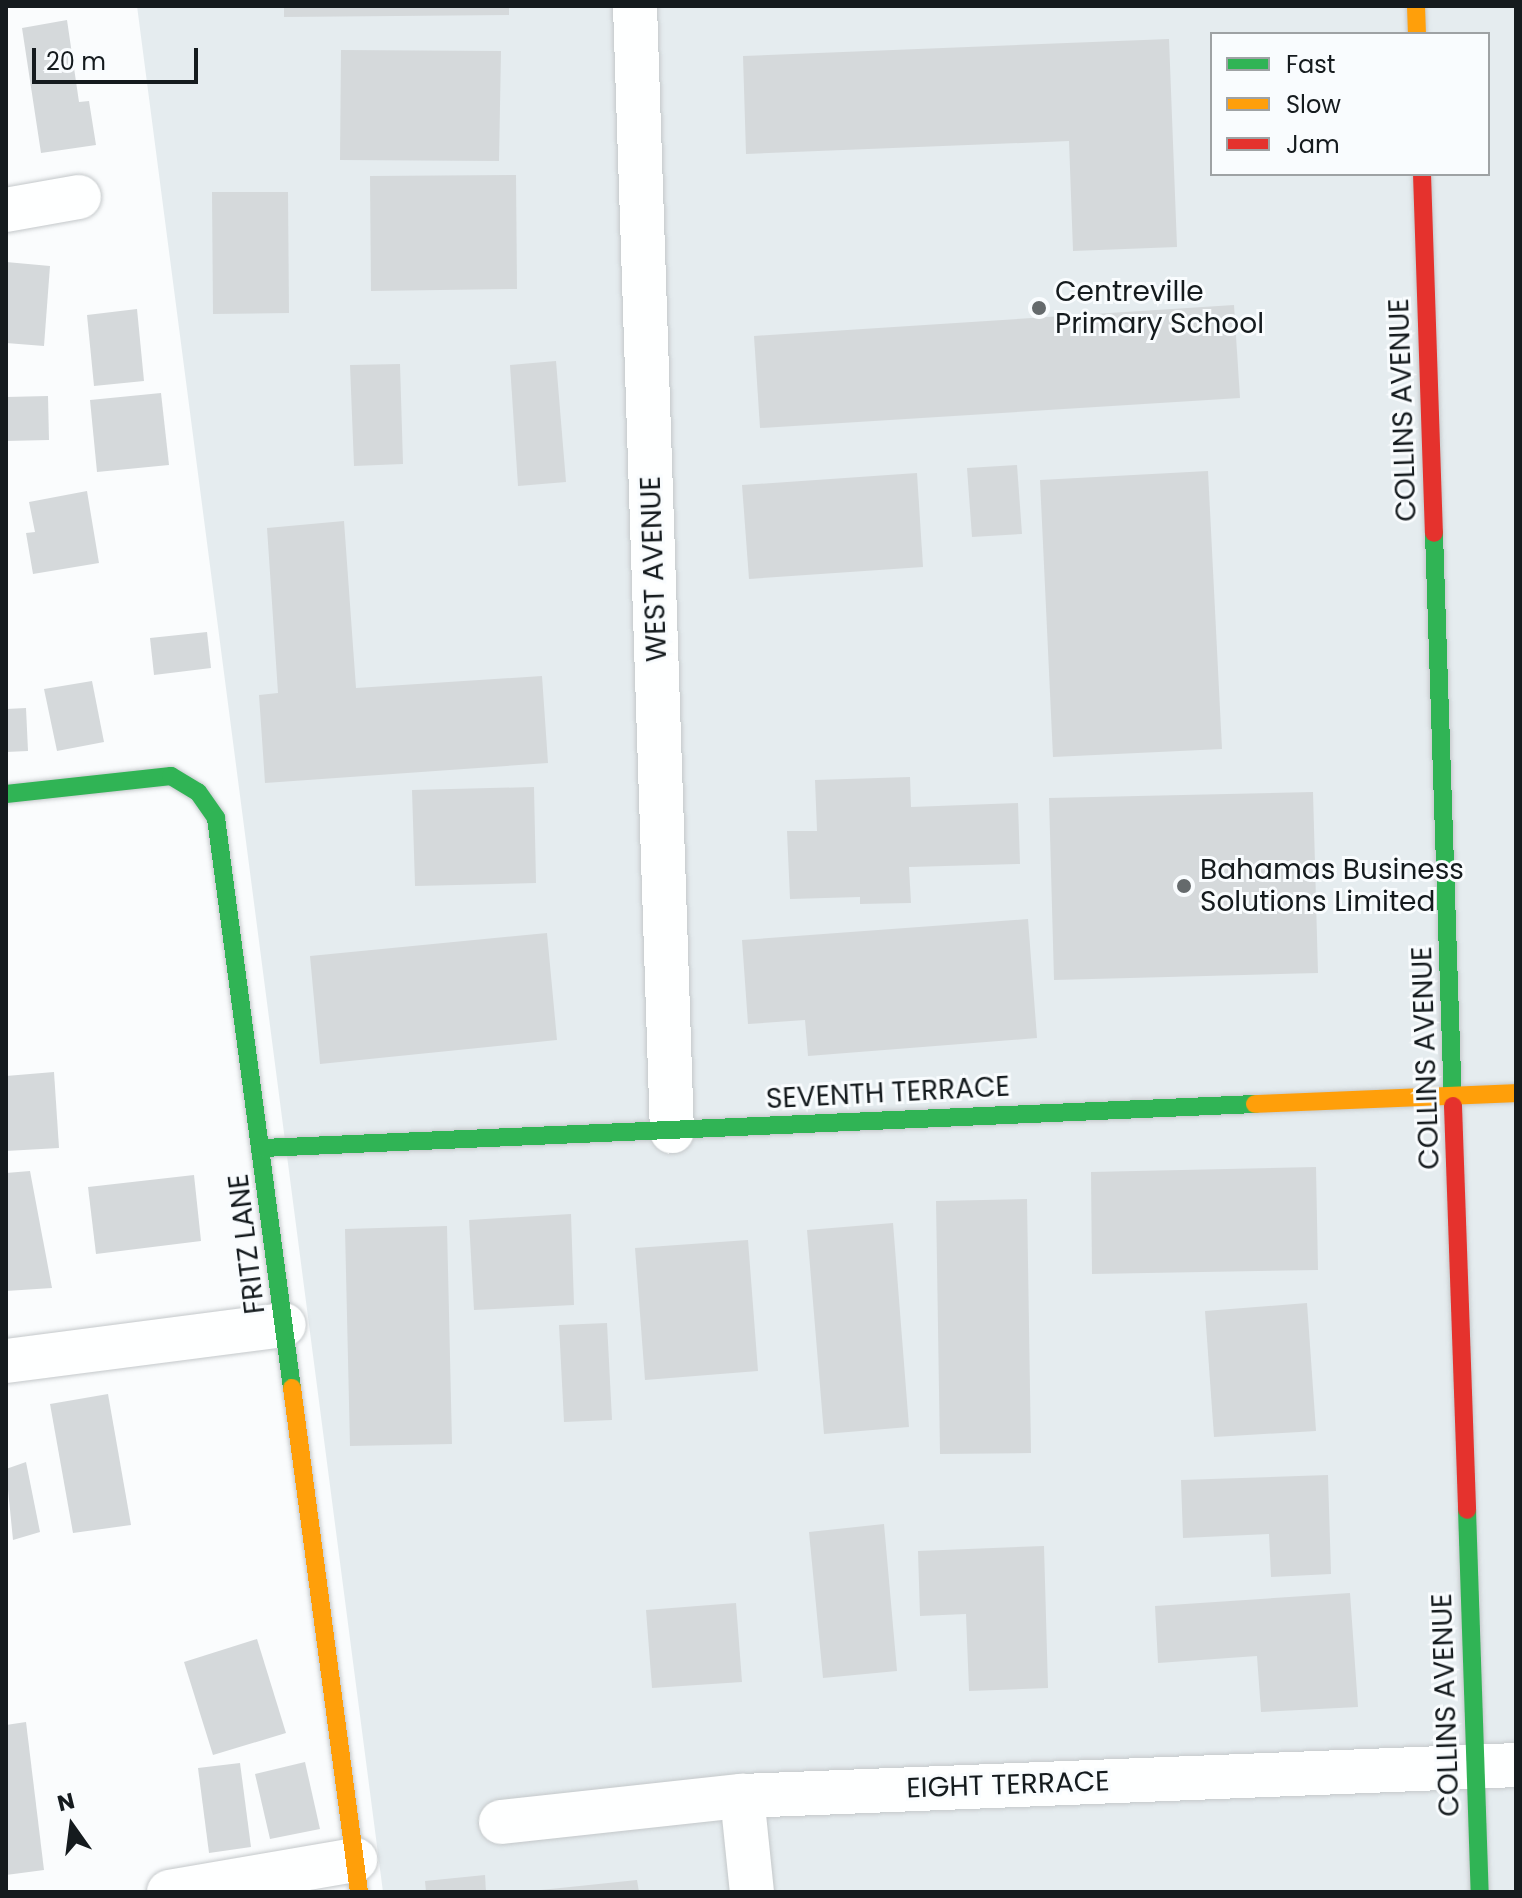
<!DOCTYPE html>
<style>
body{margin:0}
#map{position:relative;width:1522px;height:1898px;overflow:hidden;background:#fafcfd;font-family:Poppins,sans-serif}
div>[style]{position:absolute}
.built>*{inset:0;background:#e5ecef}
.building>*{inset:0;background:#d5d9db}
.roads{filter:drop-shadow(0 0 2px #c4c8ca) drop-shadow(0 0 2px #c4c8ca)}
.street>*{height:44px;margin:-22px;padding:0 22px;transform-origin:22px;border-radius:22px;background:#feffff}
.fast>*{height:18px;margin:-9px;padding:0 9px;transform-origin:9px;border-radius:9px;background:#30b455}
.slow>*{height:18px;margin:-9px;padding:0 9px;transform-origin:9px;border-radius:9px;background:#ff9f0a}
.jam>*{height:18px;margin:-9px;padding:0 9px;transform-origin:9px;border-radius:9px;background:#e5322d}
.dots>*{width:22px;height:22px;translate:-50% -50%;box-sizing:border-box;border:4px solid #f9fcfe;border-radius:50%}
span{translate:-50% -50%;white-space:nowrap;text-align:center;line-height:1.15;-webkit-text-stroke:6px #f9fcfe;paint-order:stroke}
.poi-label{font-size:28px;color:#151b1e}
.left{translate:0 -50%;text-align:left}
.street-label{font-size:28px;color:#151b1e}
.frame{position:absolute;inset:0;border:8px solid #151b1e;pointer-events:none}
.legend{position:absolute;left:1210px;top:32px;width:280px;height:144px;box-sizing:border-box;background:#f9fcfe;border:2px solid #9ea2a4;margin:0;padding:10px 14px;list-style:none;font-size:24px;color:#151b1e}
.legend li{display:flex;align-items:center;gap:16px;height:40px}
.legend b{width:40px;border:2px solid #9ea2a4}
.north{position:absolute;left:32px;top:1786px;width:80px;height:80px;-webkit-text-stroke:6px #f9fcfe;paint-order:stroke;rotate:346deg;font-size:22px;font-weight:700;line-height:32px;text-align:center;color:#151b1e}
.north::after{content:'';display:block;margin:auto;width:28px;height:36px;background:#151b1e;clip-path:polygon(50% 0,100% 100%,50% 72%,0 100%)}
.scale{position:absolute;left:32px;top:48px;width:166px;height:36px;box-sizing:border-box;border:4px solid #151b1e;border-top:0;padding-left:10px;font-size:24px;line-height:28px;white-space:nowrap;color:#151b1e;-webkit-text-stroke:6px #f9fcfe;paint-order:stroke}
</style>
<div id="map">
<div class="built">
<i style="clip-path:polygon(evenodd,137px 6px,1516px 6px,1516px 1892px,383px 1892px,137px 6px,1212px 34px,1488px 34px,1488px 174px,1212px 174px,1212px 34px)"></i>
</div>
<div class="building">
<i style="clip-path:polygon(284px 6px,509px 6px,509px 15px,284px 17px)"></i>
<i style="clip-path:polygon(67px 20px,79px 102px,89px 101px,96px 145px,41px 153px,22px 28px)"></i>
<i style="clip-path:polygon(1169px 39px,1177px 247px,1073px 251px,1069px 141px,746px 154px,743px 56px)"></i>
<i style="clip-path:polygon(341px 50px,501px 51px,499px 161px,340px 160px)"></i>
<i style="clip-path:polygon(516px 175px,517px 289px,371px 291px,370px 176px)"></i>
<i style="clip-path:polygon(212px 192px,288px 192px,289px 313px,213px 314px)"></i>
<i style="clip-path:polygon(6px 262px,50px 266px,44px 346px,6px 343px)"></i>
<i style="clip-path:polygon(1234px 305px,1240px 398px,760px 428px,754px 336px)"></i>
<i style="clip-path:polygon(137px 309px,144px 381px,94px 386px,87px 315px)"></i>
<i style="clip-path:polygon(556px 361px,566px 482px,518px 486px,510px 365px)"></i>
<i style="clip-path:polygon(400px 364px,403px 464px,354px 466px,350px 365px)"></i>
<i style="clip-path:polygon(161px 393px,169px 465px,97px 472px,90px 400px)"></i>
<i style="clip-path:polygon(48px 396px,49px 440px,6px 441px,6px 397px)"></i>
<i style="clip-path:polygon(1017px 465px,1022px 534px,972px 537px,967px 468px)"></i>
<i style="clip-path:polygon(1208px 471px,1222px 749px,1053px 757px,1040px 480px)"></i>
<i style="clip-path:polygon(917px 473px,923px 567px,749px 579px,742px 485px)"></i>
<i style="clip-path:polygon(87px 491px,99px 563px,33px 574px,26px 533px,35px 532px,29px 502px)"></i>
<i style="clip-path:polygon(344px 521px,356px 688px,542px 676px,548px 763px,265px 783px,259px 695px,278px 693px,267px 528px)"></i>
<i style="clip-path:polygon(207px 632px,211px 668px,154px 675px,150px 638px)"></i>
<i style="clip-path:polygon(92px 681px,104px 742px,57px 751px,44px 689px)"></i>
<i style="clip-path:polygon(26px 708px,28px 751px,6px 752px,6px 709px)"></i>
<i style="clip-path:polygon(910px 777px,911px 807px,1018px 803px,1020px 864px,909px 867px,911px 903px,860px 904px,860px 897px,790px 899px,787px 831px,817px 831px,815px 780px)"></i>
<i style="clip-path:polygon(534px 787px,536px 883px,415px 886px,412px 790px)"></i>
<i style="clip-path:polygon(1313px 792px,1318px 973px,1054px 980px,1049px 798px)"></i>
<i style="clip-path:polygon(1028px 919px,1037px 1038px,808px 1056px,805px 1020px,748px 1024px,742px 940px)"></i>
<i style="clip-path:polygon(547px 933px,557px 1040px,320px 1064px,310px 956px)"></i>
<i style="clip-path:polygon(54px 1072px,59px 1148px,6px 1151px,6px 1076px)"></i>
<i style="clip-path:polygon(1316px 1167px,1318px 1270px,1092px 1274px,1091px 1172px)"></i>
<i style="clip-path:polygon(30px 1171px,52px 1288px,6px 1291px,6px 1173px)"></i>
<i style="clip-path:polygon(194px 1175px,201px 1241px,96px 1254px,88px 1187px)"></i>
<i style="clip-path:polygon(1027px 1199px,1031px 1453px,940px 1454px,936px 1201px)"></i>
<i style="clip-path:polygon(571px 1214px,574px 1305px,474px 1310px,469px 1220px)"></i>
<i style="clip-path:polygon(893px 1223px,909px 1427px,824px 1434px,807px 1230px)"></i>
<i style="clip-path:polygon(447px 1226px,452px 1444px,350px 1446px,345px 1229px)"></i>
<i style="clip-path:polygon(748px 1240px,758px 1371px,645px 1380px,635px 1248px)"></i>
<i style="clip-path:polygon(1307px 1303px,1316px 1431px,1214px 1437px,1205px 1311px)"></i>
<i style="clip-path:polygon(607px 1323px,612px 1420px,564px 1422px,559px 1325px)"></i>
<i style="clip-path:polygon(108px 1394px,131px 1525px,73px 1533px,50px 1404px)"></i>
<i style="clip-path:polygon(26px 1462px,40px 1532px,13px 1540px,6px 1469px)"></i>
<i style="clip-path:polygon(1328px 1475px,1331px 1574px,1271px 1577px,1269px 1534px,1183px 1538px,1181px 1480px)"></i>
<i style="clip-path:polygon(884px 1524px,897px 1671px,823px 1678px,809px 1532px)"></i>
<i style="clip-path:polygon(1044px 1546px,1048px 1688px,969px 1691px,966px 1614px,920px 1616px,918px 1551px)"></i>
<i style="clip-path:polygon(1350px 1593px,1358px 1707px,1261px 1712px,1257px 1656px,1158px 1663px,1155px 1606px)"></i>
<i style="clip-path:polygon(736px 1603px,742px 1682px,652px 1688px,646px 1610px)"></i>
<i style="clip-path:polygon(257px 1639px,286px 1733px,213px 1755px,184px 1662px)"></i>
<i style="clip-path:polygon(26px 1722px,44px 1870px,6px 1875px,6px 1725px)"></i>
<i style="clip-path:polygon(305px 1762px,320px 1829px,270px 1839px,255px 1774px)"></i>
<i style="clip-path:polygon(240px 1763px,251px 1847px,209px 1853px,198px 1768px)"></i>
<i style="clip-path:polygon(485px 1875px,486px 1892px,426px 1892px,425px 1881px)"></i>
<i style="clip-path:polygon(637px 1880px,639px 1892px,542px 1892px,541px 1890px)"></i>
</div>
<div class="roads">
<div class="street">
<i style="left:635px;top:6px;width:1126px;rotate:88.12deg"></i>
<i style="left:6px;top:210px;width:74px;rotate:-10.1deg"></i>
<i style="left:6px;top:1361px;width:280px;rotate:-7.4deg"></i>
<i style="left:742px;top:1796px;width:97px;rotate:84.1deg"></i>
<i style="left:501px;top:1822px;width:242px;rotate:-6.2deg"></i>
<i style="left:742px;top:1796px;width:775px;rotate:-2.29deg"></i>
<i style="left:169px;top:1892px;width:189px;rotate:-9.8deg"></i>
</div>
<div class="fast">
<i style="left:1434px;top:533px;width:573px;rotate:88.1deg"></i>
<i style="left:6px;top:794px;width:166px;rotate:-6.2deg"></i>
<i style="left:171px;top:776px;width:31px;rotate:31deg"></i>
<i style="left:198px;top:792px;width:32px;rotate:55deg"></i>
<i style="left:216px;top:818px;width:575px;rotate:82.41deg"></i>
<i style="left:263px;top:1148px;width:993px;rotate:-2.54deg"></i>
<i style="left:1467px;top:1510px;width:382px;rotate:88.1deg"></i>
</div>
<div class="slow">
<i style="left:1416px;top:6px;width:28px;rotate:88deg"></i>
<i style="left:1255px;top:1104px;width:261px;rotate:-2.4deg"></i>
<i style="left:292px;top:1388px;width:508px;rotate:82.43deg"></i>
</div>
<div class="jam">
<i style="left:1422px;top:174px;width:359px;rotate:88.1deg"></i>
<i style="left:1453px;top:1106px;width:404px;rotate:88deg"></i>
</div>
</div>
<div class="dots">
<i style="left:1039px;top:308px;background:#656a6c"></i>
<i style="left:1184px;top:886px;background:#656a6c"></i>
</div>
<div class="poi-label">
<span class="left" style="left:1055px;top:308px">Centreville<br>Primary School</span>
<span class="left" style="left:1200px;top:886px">Bahamas Business<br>Solutions Limited</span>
</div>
<div class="street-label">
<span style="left:1403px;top:410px;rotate:-92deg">COLLINS AVENUE</span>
<span style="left:654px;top:569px;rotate:-92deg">WEST AVENUE</span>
<span style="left:1426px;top:1058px;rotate:-92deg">COLLINS AVENUE</span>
<span style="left:888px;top:1093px;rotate:-3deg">SEVENTH TERRACE</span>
<span style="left:247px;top:1244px;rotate:-97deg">FRITZ LANE</span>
<span style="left:1446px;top:1705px;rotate:-92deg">COLLINS AVENUE</span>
<span style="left:1008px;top:1785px;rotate:-2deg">EIGHT TERRACE</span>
</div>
<div class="frame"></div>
<ul class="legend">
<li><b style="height:10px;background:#30b455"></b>Fast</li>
<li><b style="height:10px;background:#ff9f0a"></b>Slow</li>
<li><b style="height:10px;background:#e5322d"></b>Jam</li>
</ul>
<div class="north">N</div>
<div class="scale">20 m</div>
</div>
